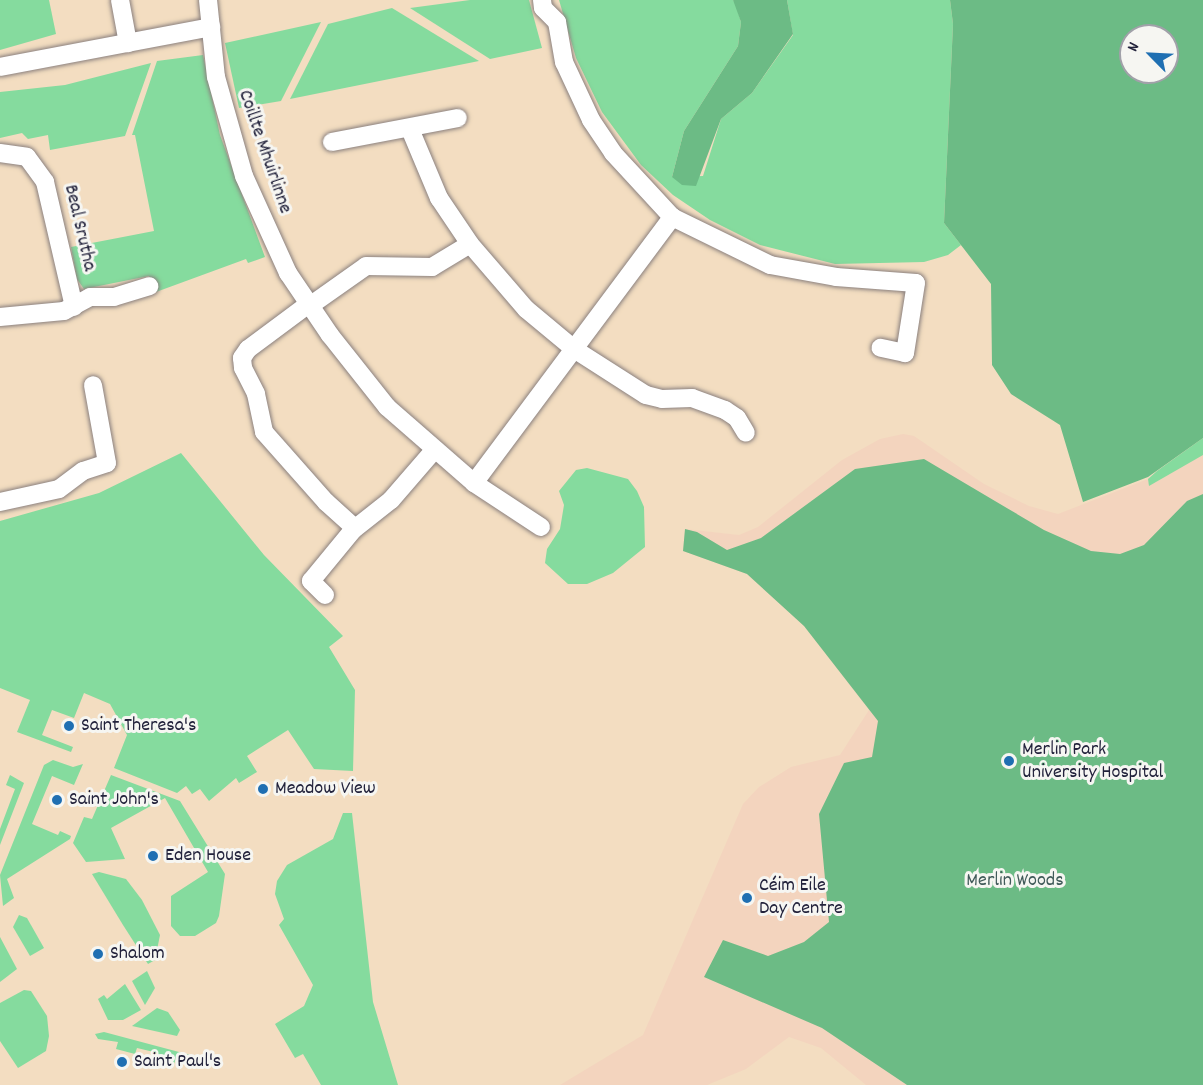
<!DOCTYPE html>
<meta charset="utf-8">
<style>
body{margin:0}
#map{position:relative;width:1203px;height:1085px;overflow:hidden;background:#f3ddc1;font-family:Dekko,sans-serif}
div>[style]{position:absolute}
.built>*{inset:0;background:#f3d4be}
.green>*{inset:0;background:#85db9e}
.forest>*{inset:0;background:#6cbb85}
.roads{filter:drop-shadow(0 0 2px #8a807e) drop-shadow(0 0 2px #8a807e)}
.minor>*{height:18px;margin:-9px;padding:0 9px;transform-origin:9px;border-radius:9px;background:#fff}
.dots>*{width:16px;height:16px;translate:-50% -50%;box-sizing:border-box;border:3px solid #f6f6f2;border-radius:50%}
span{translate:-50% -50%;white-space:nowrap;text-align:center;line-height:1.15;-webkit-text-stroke:6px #f6f6f2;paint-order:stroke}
.street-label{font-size:20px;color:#22223b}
.poi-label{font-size:20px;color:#22223b}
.left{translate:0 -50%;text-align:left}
.park-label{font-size:20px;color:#405a59}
.north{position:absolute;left:1119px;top:24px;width:60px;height:60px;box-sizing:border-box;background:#f6f6f2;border:2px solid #a1a1a9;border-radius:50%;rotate:294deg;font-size:16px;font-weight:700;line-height:24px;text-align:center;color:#22223b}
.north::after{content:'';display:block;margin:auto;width:21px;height:27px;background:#1f6fb2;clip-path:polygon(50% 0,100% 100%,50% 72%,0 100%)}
</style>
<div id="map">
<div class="built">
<i style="clip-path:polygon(903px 434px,914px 436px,984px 484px,1029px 506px,1058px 514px,1148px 479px,1203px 439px,1203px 1085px,866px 1085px,821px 1048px,789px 1037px,746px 1069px,707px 1085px,560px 1085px,643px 1035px,743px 804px,759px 787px,791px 767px,840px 755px,869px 710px,804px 626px,747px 574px,683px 551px,685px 529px,739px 535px,758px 527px,842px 460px,880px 439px)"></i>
</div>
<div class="green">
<i style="clip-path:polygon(0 0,49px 0,56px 34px,0 50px)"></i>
<i style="clip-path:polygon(470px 0,529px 0,542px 48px,490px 59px,410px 8px)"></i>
<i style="clip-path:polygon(559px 0,733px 0,736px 5px,741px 22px,738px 46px,684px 131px,672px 177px,703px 176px,721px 119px,752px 93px,793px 35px,787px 0,950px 0,953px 24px,944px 223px,961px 245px,948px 255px,924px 262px,835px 264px,760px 245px,710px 220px,673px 195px,641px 165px,602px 112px,576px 58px)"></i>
<i style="clip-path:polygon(392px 8px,479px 61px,290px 99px,328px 24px)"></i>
<i style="clip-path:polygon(321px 22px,281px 101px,239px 108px,225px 43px)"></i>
<i style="clip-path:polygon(203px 55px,220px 135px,265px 257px,248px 263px,246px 259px,156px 292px,149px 276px,84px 289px,77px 279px,71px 247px,154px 231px,135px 135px,132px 135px,157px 61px)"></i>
<i style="clip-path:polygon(151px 63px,125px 136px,50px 150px,48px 135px,28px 139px,22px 133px,0 138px,0 92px,65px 85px)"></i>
<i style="clip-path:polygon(1203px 438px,1203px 455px,1149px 486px,1148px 479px,1157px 471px)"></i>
<i style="clip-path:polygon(181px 453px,264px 555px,343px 636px,329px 647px,355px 690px,353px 771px,314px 769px,288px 730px,247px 756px,257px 772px,239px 783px,236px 778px,209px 801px,200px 789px,192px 794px,186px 786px,177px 793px,114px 768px,127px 735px,110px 704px,84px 693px,74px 718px,52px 710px,42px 735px,73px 747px,71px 752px,17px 732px,30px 700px,0 688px,0 521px,99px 493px)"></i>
<i style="clip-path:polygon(587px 468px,628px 479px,637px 491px,644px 507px,645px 547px,613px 573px,587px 584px,568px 584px,545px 563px,547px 549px,560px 529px,564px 505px,559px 491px,576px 470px)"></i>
<i style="clip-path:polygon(53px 760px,73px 767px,83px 764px,74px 785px,52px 776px,32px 824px,58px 835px,60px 831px,71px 836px,70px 839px,7px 879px,14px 898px,3px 906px,0 875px,44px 765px)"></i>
<i style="clip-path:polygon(10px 775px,24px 783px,0 845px,0 829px,15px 789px,6px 785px)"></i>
<i style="clip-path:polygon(111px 775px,180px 801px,225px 874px,219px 916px,216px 923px,195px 936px,180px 936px,171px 926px,171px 896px,208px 872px,165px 798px,111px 828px,125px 859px,86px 862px,73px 843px,84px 817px,92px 819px)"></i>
<i style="clip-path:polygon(343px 813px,352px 813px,373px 1002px,398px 1085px,321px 1085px,303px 1054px,295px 1058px,275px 1024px,304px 1006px,313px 985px,279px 925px,284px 919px,275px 894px,277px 881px,287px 865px,333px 839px)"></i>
<i style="clip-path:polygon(99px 872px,126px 879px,142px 900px,160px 935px,155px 960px,148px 964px,123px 925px,92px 874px)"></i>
<i style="clip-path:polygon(19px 915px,27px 918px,44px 948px,30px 956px,13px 927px)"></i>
<i style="clip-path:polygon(0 937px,17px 969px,0 982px)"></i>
<i style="clip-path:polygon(147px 971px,155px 988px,145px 1005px,132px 981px)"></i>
<i style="clip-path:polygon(125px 984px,141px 1010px,123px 1020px,108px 1020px,98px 999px,104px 995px,107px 999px)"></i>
<i style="clip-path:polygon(24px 990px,31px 991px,47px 1016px,49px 1036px,46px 1051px,18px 1068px,0 1041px,0 1003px)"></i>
<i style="clip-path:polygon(157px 1008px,168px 1012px,180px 1030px,177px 1036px,132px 1026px)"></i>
<i style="clip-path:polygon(104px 1032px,194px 1056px,208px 1066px,176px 1058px,174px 1064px,157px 1060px,158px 1053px,137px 1048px,135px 1054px,116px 1049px,118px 1042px,98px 1039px,95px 1034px)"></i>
</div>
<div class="forest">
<i style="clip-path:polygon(733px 0,787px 0,793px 34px,752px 93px,721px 119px,696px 186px,682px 185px,672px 177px,684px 131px,738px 46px,741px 22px)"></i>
<i style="clip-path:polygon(evenodd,950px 0,1203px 0,1203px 438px,1148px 477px,1083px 502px,1060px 425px,1011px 394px,992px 365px,991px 284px,944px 223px,953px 24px,950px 0,1131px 36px,1167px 36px,1167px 72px,1131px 72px,1131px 36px)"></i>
<i style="clip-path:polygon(924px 459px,1044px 530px,1091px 551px,1120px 554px,1144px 545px,1187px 501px,1203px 494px,1203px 1085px,907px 1085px,822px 1028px,704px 977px,723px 940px,768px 956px,804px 942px,829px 922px,819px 814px,844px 763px,872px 757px,878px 721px,804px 626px,747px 574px,683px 551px,685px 529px,697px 532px,727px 550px,761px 538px,855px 469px)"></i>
</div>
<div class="roads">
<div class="minor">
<i style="left:120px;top:0;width:44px;rotate:79.5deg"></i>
<i style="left:208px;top:0;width:77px;rotate:84.1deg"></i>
<i style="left:216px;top:77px;width:103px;rotate:74.2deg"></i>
<i style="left:244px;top:176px;width:107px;rotate:65.6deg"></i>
<i style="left:288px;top:273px;width:75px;rotate:55.9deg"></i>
<i style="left:330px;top:335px;width:92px;rotate:51.6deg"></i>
<i style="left:387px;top:407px;width:116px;rotate:41.1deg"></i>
<i style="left:474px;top:483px;width:332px;rotate:-53.3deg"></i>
<i style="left:542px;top:0;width:8px;rotate:83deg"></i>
<i style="left:543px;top:8px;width:20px;rotate:45deg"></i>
<i style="left:557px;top:22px;width:41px;rotate:80.1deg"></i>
<i style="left:564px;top:62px;width:64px;rotate:65deg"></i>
<i style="left:591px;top:120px;width:40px;rotate:56deg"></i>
<i style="left:613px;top:153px;width:87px;rotate:47.3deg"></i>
<i style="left:672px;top:217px;width:109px;rotate:26.1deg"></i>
<i style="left:770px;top:265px;width:67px;rotate:10.3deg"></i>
<i style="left:836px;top:277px;width:80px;rotate:4.3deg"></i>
<i style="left:916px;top:283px;width:71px;rotate:98.9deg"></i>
<i style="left:905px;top:353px;width:25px;rotate:-168deg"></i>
<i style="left:0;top:67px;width:215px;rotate:-10.7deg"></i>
<i style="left:410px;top:129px;width:75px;rotate:67.2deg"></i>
<i style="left:439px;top:198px;width:55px;rotate:56deg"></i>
<i style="left:470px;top:244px;width:86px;rotate:49.3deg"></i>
<i style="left:526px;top:309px;width:62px;rotate:39.8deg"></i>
<i style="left:574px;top:349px;width:85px;rotate:32.6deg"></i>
<i style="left:646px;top:395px;width:16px;rotate:14deg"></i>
<i style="left:662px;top:399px;width:30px;rotate:-2deg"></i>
<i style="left:692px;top:398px;width:35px;rotate:20deg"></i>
<i style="left:725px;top:410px;width:14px;rotate:34deg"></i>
<i style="left:737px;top:418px;width:17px;rotate:59deg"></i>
<i style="left:332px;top:142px;width:128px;rotate:-10.8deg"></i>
<i style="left:0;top:153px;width:27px;rotate:8deg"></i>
<i style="left:27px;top:157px;width:31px;rotate:54deg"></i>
<i style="left:45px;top:182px;width:128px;rotate:76.9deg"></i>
<i style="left:310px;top:303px;width:77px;rotate:143.4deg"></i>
<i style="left:248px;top:349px;width:11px;rotate:124deg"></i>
<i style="left:242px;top:358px;width:10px;rotate:84deg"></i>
<i style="left:243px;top:368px;width:29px;rotate:63deg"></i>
<i style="left:256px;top:394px;width:39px;rotate:78deg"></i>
<i style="left:264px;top:432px;width:94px;rotate:48.5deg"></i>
<i style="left:326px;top:502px;width:39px;rotate:42deg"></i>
<i style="left:311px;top:305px;width:67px;rotate:-35.3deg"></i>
<i style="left:366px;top:266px;width:66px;rotate:0.9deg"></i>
<i style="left:432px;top:267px;width:44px;rotate:-31.2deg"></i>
<i style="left:0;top:317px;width:64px;rotate:-5.4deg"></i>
<i style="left:64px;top:311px;width:30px;rotate:-28deg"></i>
<i style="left:90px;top:297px;width:24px"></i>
<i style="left:114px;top:297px;width:37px;rotate:-17deg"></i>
<i style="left:474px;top:483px;width:80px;rotate:33.3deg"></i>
<i style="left:0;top:502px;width:60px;rotate:-12.4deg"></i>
<i style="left:59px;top:489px;width:30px;rotate:-37deg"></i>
<i style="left:83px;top:471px;width:25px;rotate:-18deg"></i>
<i style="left:107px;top:463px;width:79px;rotate:-100.2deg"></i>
<i style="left:325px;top:595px;width:20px;rotate:-135deg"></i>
<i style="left:311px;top:581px;width:66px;rotate:-50.5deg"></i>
<i style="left:353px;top:530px;width:48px;rotate:-38.3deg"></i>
<i style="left:391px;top:500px;width:67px;rotate:-49.2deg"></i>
</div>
</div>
<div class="dots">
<i style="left:69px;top:726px;background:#1f6fb2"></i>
<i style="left:1009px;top:761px;background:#1f6fb2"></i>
<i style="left:263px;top:789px;background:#1f6fb2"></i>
<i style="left:57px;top:800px;background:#1f6fb2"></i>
<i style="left:153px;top:856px;background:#1f6fb2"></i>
<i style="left:747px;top:898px;background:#1f6fb2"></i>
<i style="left:98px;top:954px;background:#1f6fb2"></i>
<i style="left:122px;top:1062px;background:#1f6fb2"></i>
</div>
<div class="street-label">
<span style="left:264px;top:152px;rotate:71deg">Coillte Mhuirlinne</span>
<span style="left:79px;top:228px;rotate:77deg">Beal Srutha</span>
</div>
<div class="poi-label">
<span class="left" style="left:81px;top:726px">Saint Theresa's</span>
<span class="left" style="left:1022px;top:762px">Merlin Park<br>University Hospital</span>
<span class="left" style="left:275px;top:789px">Meadow View</span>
<span class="left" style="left:69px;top:800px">Saint John's</span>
<span class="left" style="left:165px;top:856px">Eden House</span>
<span class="left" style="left:759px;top:898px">Céim Eile<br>Day Centre</span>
<span class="left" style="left:110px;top:954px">Shalom</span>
<span class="left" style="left:134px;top:1062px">Saint Paul's</span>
</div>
<div class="park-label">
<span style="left:1015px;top:881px">Merlin Woods</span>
</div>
<div class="north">N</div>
</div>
